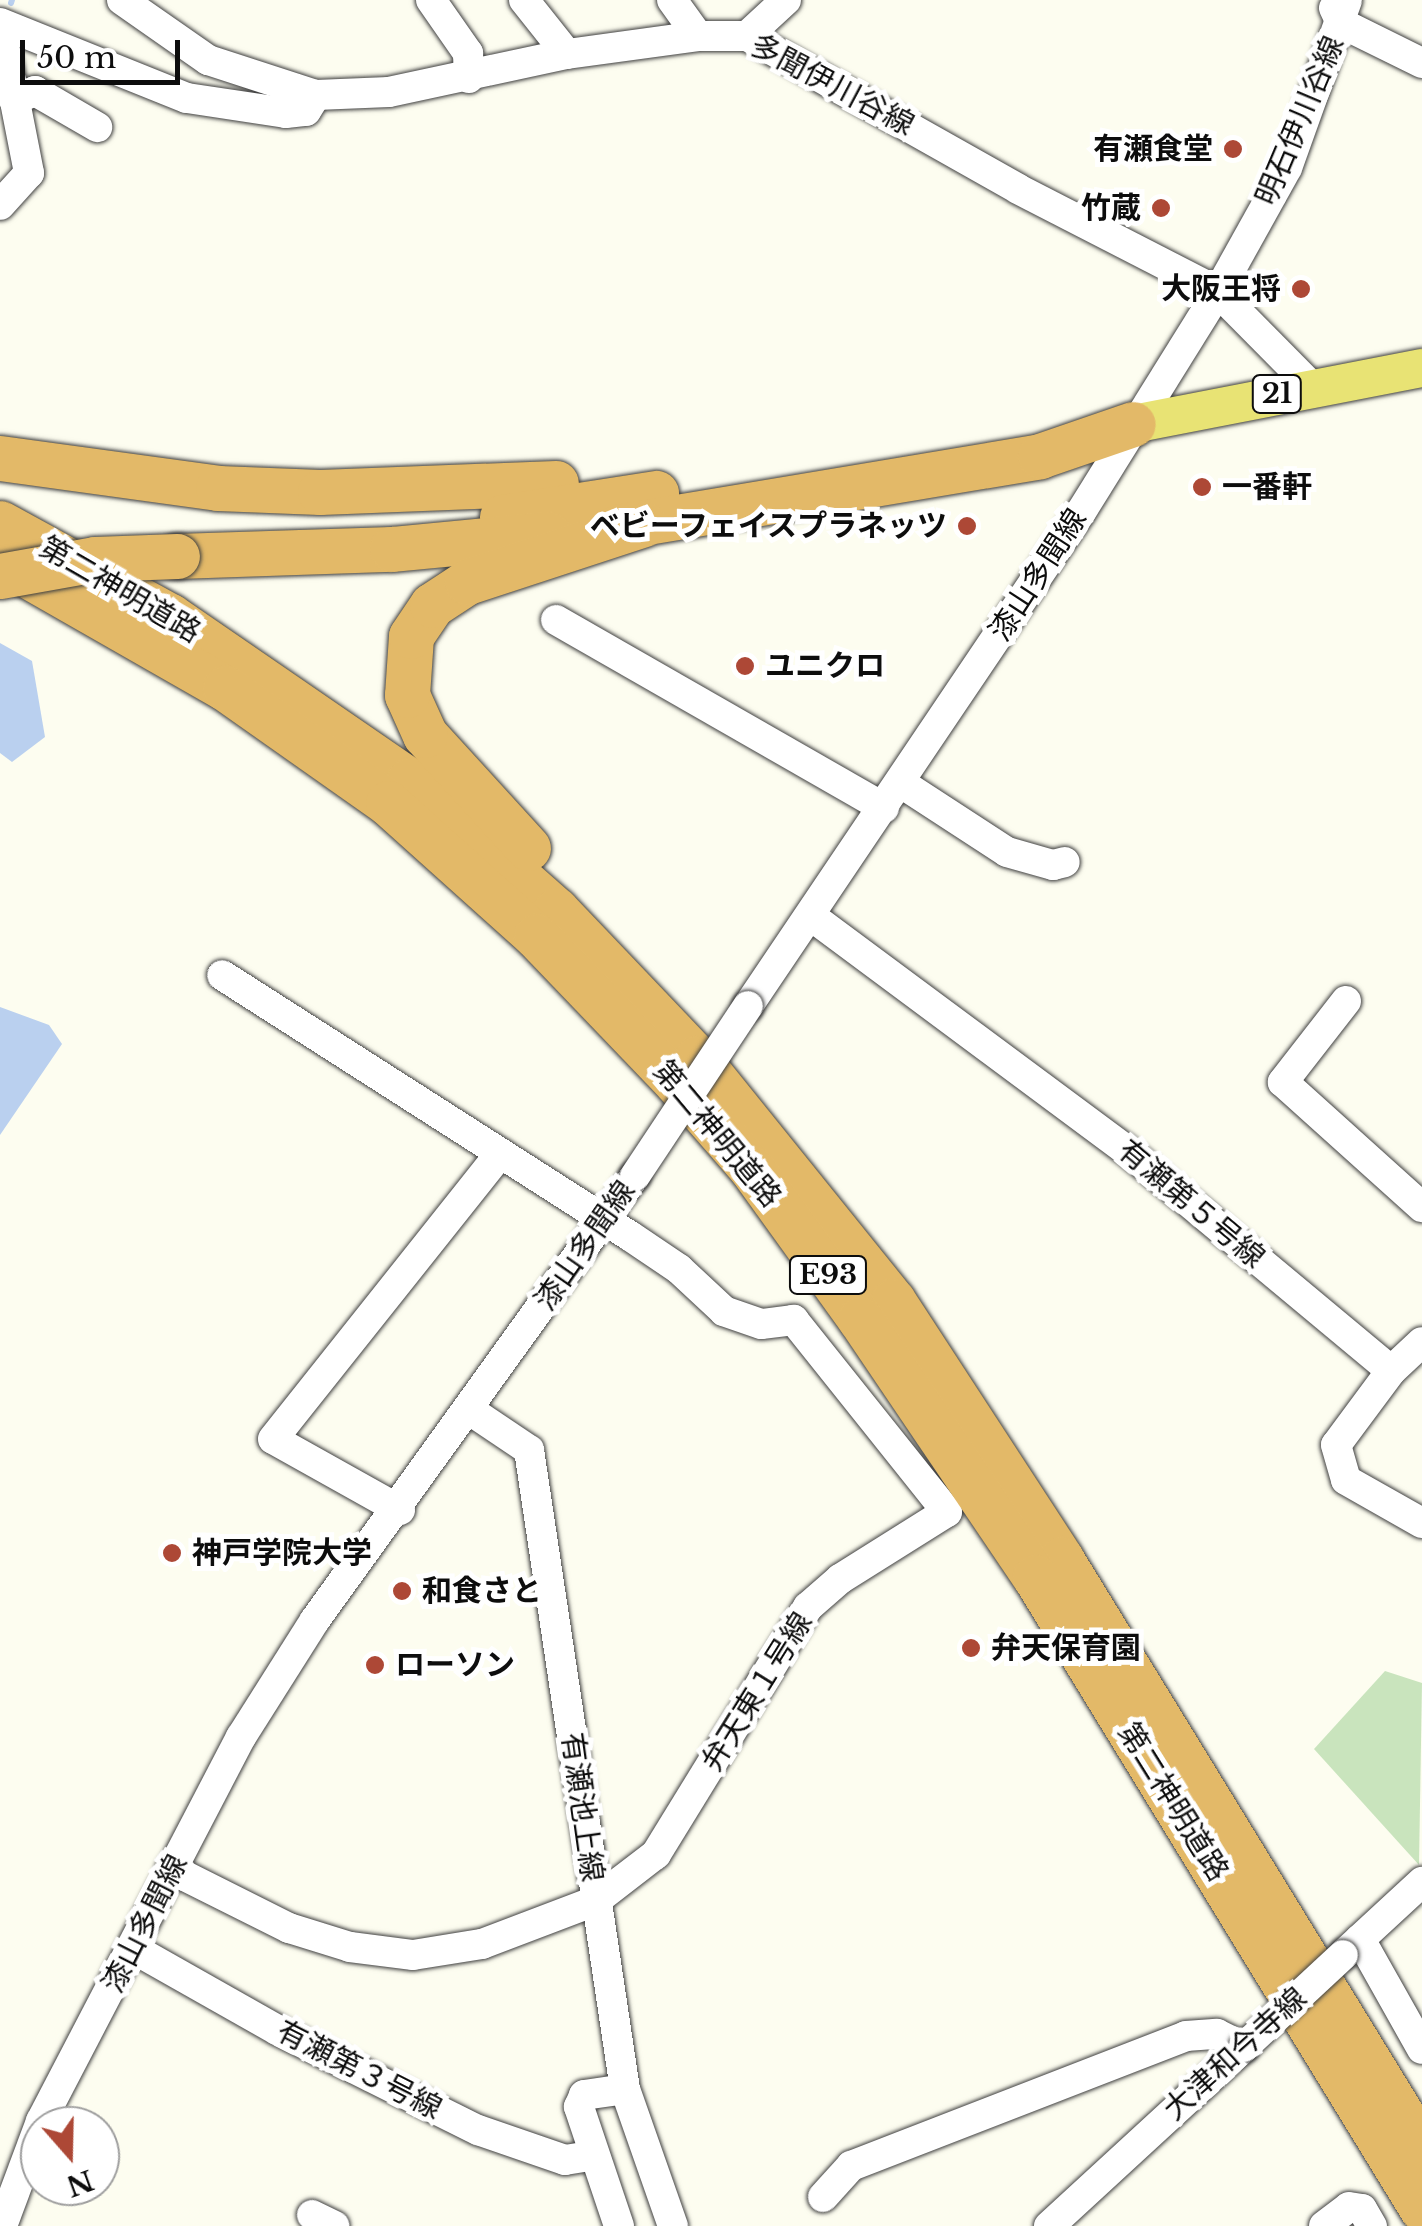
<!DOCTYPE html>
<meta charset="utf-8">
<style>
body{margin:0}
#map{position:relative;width:1422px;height:2226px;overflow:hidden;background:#fdfdf0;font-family:"Libre Baskerville","Noto Sans JP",serif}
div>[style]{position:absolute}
.green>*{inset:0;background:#c9e4bd}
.water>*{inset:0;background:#bad0ef}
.stream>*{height:6px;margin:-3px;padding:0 3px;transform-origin:3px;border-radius:3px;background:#bad0ef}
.roads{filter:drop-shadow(0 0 2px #404040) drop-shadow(0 0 2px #404040)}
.minor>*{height:30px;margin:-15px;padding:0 15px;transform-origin:15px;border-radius:15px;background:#fff}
.major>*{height:38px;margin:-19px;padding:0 19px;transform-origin:19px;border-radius:19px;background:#e8e374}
.highway>*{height:45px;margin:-22.5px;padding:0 22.5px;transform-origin:22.5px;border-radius:22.5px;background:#e3b968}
.bridges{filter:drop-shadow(0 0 2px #404040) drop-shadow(0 0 2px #404040)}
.minor-bridge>*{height:30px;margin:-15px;padding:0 15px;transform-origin:15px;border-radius:15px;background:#fff}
.highway-bridge>*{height:45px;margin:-22.5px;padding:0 22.5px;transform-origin:22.5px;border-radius:22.5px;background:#e3b968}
.dots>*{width:28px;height:28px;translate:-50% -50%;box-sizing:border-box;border:5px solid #fff;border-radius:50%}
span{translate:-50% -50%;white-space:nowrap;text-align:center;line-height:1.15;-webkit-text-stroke:10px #fff;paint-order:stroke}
.shield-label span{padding:2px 8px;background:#fff;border:2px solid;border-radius:8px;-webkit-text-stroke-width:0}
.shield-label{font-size:28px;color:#0d0d0d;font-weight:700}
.street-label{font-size:30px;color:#0d0d0d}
.poi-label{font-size:30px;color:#0d0d0d;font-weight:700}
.right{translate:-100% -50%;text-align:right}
.left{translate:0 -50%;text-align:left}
.north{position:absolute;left:20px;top:2106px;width:100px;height:100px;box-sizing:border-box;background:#fff;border:2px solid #9e9e9e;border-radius:50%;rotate:160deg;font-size:28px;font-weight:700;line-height:40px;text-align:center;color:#0d0d0d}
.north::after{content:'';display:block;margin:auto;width:35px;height:45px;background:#ad4836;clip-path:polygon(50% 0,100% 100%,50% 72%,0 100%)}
.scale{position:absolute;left:20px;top:40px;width:160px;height:45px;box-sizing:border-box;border:5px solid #0d0d0d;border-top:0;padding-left:12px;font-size:30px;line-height:35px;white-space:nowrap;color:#0d0d0d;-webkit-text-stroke:8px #fff;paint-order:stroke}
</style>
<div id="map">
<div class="green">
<i style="clip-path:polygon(1385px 1671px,1422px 1683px,1419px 1865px,1314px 1749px)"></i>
</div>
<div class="water">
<i style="clip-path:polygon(0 643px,32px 661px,45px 737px,12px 762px,0 753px)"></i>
<i style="clip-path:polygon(0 1007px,49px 1025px,62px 1044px,0 1135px)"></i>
</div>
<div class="stream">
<i style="left:11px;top:3px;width:3px;rotate:-72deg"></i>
</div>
<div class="roads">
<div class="minor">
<i style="left:122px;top:0;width:105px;rotate:34.9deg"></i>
<i style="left:208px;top:60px;width:114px;rotate:18deg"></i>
<i style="left:316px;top:95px;width:73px;rotate:-2.4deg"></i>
<i style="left:389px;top:92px;width:182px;rotate:-12.1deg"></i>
<i style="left:567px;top:54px;width:132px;rotate:-7.8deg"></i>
<i style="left:698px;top:36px;width:49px"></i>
<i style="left:747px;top:36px;width:311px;rotate:29.4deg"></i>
<i style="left:1018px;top:189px;width:225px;rotate:27.2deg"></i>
<i style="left:1218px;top:292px;width:134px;rotate:45.3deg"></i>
<i style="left:431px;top:0;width:65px;rotate:55.1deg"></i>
<i style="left:468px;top:53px;width:25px;rotate:88deg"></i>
<i style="left:524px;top:0;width:69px;rotate:51.5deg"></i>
<i style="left:672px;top:0;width:44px;rotate:54.2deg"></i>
<i style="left:1334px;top:8px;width:17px;rotate:65deg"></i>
<i style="left:1341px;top:23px;width:90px;rotate:26.3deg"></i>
<i style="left:0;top:23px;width:201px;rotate:21.9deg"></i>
<i style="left:187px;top:98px;width:100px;rotate:8.6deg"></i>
<i style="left:286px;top:113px;width:20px;rotate:-6deg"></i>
<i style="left:306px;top:111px;width:19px;rotate:-58deg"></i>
<i style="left:0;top:25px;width:151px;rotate:78.9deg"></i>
<i style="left:29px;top:173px;width:43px;rotate:132.2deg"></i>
<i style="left:747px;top:36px;width:53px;rotate:-42.7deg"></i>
<i style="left:14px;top:100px;width:23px;rotate:-23deg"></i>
<i style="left:35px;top:91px;width:72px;rotate:30.1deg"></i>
<i style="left:556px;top:620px;width:378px;rotate:29.8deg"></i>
<i style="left:901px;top:783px;width:126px;rotate:33.1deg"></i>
<i style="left:1007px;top:852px;width:48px;rotate:15.8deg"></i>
<i style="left:1053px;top:865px;width:12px;rotate:-14deg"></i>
<i style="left:811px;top:916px;width:391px;rotate:36.6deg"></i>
<i style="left:1125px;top:1149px;width:346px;rotate:39.8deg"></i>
<i style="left:1391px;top:1371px;width:92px;rotate:126.6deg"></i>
<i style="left:1336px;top:1445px;width:36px;rotate:74deg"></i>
<i style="left:1346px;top:1480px;width:87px;rotate:29.5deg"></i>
<i style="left:1346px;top:1001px;width:103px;rotate:127.9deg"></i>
<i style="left:1283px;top:1082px;width:187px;rotate:42deg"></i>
<i style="left:748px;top:1006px;width:596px;rotate:-56.02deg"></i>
<i style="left:1081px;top:512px;width:259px;rotate:-58.1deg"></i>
<i style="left:1218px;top:292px;width:142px;rotate:-60.9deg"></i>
<i style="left:1287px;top:168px;width:178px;rotate:-70.3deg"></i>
<i style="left:1391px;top:1371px;width:42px;rotate:-43.1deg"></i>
<i style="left:471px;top:1411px;width:70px;rotate:33.9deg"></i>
<i style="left:529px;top:1450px;width:646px;rotate:81.46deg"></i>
<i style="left:625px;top:2089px;width:145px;rotate:70.7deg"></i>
<i style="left:400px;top:1510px;width:145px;rotate:-150.8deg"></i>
<i style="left:273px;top:1439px;width:363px;rotate:-51.5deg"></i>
<i style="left:171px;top:1869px;width:132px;rotate:26.6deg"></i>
<i style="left:289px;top:1928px;width:64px;rotate:17.3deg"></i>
<i style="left:350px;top:1947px;width:64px;rotate:7.2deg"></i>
<i style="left:413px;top:1955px;width:70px;rotate:-9.1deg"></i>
<i style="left:482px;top:1944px;width:121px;rotate:-20.8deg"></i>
<i style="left:595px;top:1901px;width:77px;rotate:-37.6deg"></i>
<i style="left:656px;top:1854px;width:290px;rotate:-58.4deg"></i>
<i style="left:808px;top:1607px;width:43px;rotate:-41.2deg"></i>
<i style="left:840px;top:1579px;width:126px;rotate:-32.1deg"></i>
<i style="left:947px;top:1512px;width:246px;rotate:-128.6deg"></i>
<i style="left:794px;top:1320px;width:33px;rotate:173deg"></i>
<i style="left:761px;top:1324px;width:39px;rotate:-161deg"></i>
<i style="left:724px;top:1311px;width:62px;rotate:-137deg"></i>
<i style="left:679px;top:1269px;width:59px;rotate:-146deg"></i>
<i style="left:630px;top:1236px;width:484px;rotate:-147.4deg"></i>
<i style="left:1360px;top:1939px;width:126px;rotate:60.6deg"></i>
<i style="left:134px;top:1949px;width:164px;rotate:29.5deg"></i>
<i style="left:277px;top:2030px;width:225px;rotate:26.5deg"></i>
<i style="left:478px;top:2130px;width:92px;rotate:19deg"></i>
<i style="left:565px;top:2160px;width:30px;rotate:-9deg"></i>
<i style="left:1345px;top:1953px;width:105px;rotate:-42.7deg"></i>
<i style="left:823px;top:2197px;width:42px;rotate:-47.9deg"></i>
<i style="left:851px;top:2166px;width:359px;rotate:-21.2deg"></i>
<i style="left:1186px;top:2036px;width:31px;rotate:-4deg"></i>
<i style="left:1217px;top:2034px;width:30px;rotate:26deg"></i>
<i style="left:1244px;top:2047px;width:265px;rotate:137.4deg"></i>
<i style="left:312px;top:2215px;width:25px;rotate:26deg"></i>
<i style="left:2px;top:2226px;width:112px;rotate:-69.6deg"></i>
<i style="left:41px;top:2121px;width:433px;rotate:-62.5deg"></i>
<i style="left:241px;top:1737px;width:138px;rotate:-57.7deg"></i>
<i style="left:315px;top:1620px;width:547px;rotate:-54.22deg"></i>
<i style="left:619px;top:2226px;width:126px;rotate:-108.6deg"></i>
<i style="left:579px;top:2107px;width:13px;rotate:-67deg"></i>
<i style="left:584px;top:2095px;width:41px;rotate:-8.3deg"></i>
<i style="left:1324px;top:2226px;width:31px;rotate:-37deg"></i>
<i style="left:1349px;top:2207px;width:13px;rotate:9deg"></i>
<i style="left:1362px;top:2209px;width:20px;rotate:60deg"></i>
</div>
<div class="major">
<i style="left:1133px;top:424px;width:294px;rotate:-11deg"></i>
</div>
<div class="highway">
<i style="left:0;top:458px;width:220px;rotate:7.8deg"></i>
<i style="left:218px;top:488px;width:102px;rotate:2.2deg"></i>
<i style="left:320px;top:492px;width:236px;rotate:-2.2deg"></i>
<i style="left:502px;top:517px;width:156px;rotate:-8.9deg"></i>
<i style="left:0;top:523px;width:194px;rotate:28.7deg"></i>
<i style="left:170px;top:616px;width:290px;rotate:34.5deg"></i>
<i style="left:409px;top:780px;width:196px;rotate:41.5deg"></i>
<i style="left:556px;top:910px;width:204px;rotate:46.4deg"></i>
<i style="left:697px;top:1058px;width:312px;rotate:51.1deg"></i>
<i style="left:893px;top:1301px;width:308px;rotate:56.9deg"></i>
<i style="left:1061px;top:1559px;width:691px;rotate:58.5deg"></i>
<i style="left:617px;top:527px;width:429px;rotate:-9.5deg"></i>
<i style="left:1040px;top:456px;width:98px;rotate:-19deg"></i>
<i style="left:177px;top:556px;width:215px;rotate:-1.9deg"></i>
<i style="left:392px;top:549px;width:157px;rotate:-5.5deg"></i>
<i style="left:4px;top:562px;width:254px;rotate:29.7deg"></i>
<i style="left:225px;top:688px;width:199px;rotate:35.2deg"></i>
<i style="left:388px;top:803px;width:199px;rotate:41.9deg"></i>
<i style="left:536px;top:936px;width:202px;rotate:46.2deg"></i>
<i style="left:676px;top:1082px;width:114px;rotate:48.9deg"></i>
<i style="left:751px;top:1168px;width:186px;rotate:54.2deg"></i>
<i style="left:860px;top:1319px;width:312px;rotate:55.9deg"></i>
<i style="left:1035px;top:1577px;width:741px;rotate:58.52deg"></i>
<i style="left:528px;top:848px;width:153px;rotate:-132.3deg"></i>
<i style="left:425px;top:735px;width:44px;rotate:-114.2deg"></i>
<i style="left:407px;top:695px;width:59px;rotate:-86.1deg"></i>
<i style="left:411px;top:636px;width:37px;rotate:-56deg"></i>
<i style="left:432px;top:605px;width:42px;rotate:-33.3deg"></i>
<i style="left:467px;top:582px;width:186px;rotate:-18.1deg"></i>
</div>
</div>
<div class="bridges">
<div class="minor-bridge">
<i style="left:635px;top:1176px;width:204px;rotate:-56.4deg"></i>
<i style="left:1244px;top:2047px;width:135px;rotate:-42.9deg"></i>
</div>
<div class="highway-bridge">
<i style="left:0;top:576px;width:97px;rotate:-10.1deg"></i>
<i style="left:95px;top:559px;width:82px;rotate:-2.1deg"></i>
</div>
</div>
<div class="dots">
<i style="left:1233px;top:149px;background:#ad4836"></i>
<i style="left:1161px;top:208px;background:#ad4836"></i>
<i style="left:1301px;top:289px;background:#ad4836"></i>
<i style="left:1202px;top:487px;background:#ad4836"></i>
<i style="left:967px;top:526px;background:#ad4836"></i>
<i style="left:745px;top:666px;background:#ad4836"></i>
<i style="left:172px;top:1553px;background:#ad4836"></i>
<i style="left:402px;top:1591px;background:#ad4836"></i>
<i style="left:971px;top:1648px;background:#ad4836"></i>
<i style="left:375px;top:1665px;background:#ad4836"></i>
</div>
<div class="shield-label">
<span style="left:1277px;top:394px">21</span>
<span style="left:828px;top:1275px">E93</span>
</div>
<div class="street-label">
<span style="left:832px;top:85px;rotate:28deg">多聞伊川谷線</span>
<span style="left:1300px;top:121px;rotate:-67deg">明石伊川谷線</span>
<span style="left:1038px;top:575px;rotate:-57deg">漆山多聞線</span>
<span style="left:120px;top:590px;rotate:30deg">第二神明道路</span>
<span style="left:717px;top:1134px;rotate:50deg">第二神明道路</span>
<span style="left:1191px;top:1204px;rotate:40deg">有瀬第５号線</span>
<span style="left:585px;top:1246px;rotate:-55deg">漆山多聞線</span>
<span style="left:757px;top:1692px;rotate:-58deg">弁天東１号線</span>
<span style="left:1173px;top:1802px;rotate:58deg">第二神明道路</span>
<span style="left:582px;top:1807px;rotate:82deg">有瀬池上線</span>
<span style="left:145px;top:1924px;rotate:-63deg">漆山多聞線</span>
<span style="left:1235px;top:2054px;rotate:-42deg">大津和今寺線</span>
<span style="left:359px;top:2070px;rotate:27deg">有瀬第３号線</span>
</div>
<div class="poi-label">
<span class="right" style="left:1213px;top:149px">有瀬食堂</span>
<span class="right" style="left:1141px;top:208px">竹蔵</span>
<span class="right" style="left:1281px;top:289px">大阪王将</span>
<span class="left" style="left:1222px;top:487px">一番軒</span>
<span class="right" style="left:947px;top:526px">ベビーフェイスプラネッツ</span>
<span class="left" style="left:765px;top:666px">ユニクロ</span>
<span class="left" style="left:192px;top:1553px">神戸学院大学</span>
<span class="left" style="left:422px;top:1591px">和食さと</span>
<span class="left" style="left:991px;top:1648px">弁天保育園</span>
<span class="left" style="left:395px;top:1665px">ローソン</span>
</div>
<div class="north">N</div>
<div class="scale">50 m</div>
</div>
